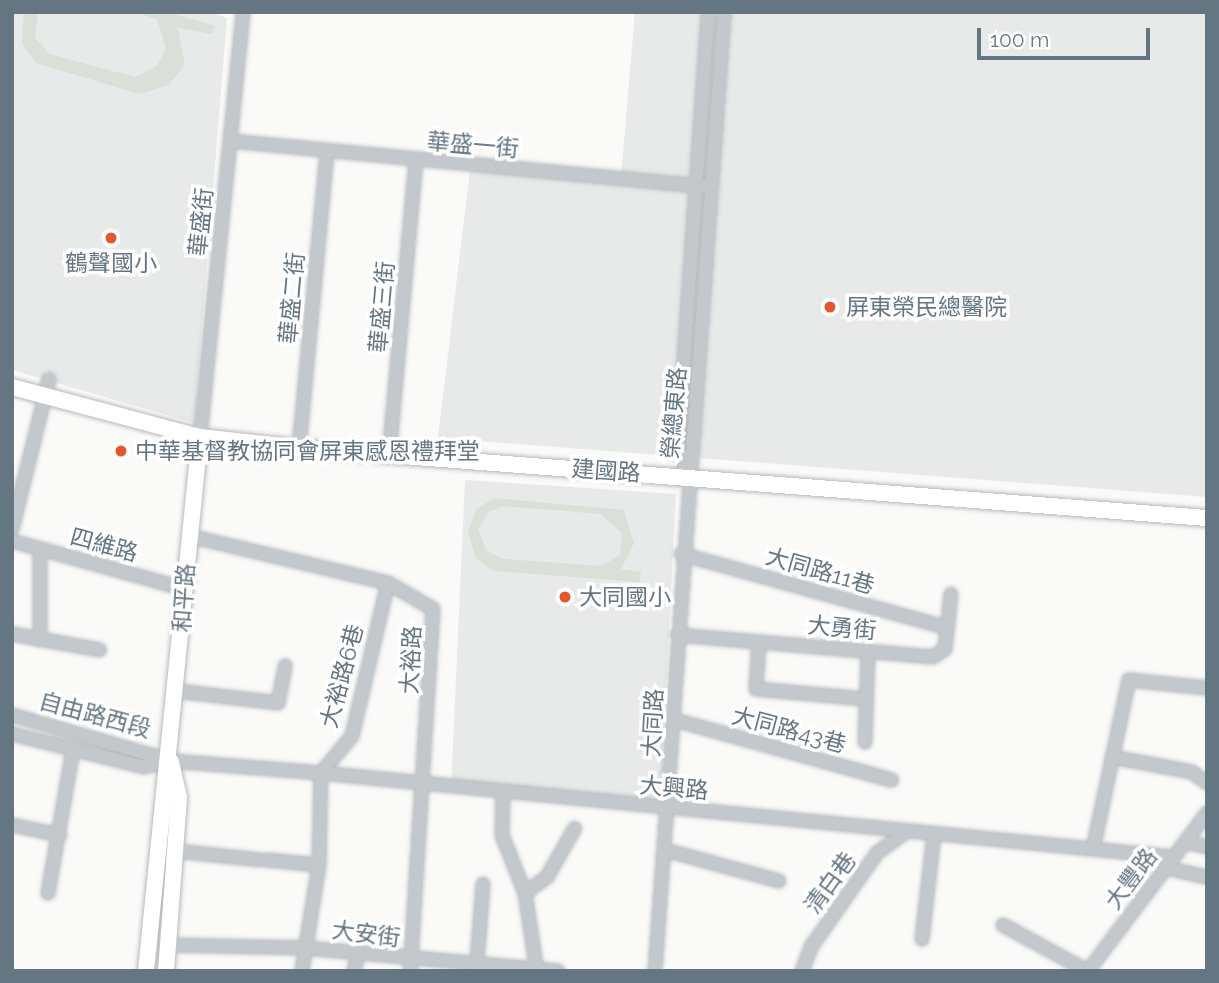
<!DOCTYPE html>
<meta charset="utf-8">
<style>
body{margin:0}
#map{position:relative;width:1219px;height:983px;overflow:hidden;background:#fafaf8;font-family:Raleway,"Noto Sans TC",sans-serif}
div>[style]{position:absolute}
.built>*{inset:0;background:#e8e9e9}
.green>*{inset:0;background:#dadfd7}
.roads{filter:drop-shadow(0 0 2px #b5babe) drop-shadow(0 0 2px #b5babe)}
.minor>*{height:12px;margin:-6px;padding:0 6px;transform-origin:6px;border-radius:6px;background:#c3c8cc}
.major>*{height:16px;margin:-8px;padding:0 8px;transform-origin:8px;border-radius:8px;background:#fff}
.dots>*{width:19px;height:19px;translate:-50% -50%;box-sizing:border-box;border:4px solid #fff;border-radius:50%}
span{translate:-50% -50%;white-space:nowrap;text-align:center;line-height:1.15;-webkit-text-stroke:7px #fff;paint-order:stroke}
.street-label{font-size:23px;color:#657683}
.poi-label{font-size:23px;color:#657683}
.left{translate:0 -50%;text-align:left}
.frame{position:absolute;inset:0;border:14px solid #657683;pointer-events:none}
.scale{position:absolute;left:977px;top:28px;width:173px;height:32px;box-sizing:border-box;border:4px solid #657683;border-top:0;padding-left:9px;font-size:21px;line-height:24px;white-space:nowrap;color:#657683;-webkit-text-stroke:5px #fff;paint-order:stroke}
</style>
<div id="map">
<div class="built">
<i style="clip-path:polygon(12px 12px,211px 12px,227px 18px,194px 423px,12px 370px)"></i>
<i style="clip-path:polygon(635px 12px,1207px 12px,1207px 497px,438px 438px,471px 161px,621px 176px)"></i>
<i style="clip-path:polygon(465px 480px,676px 494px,660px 803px,451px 789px)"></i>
</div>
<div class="green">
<i style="clip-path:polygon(24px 12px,38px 12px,35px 37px,49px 54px,135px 77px,157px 66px,166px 48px,157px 19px,133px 12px,167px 12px,215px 26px,212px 34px,178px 28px,185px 66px,168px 85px,140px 94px,36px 63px,22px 43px)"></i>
<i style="clip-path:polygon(evenodd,494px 498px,624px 510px,634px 543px,621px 569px,641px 572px,640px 582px,494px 571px,476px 558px,468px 532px,476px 510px,494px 498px,503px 506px,600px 514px,622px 533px,620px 555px,601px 566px,504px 559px,487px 551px,478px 530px,489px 512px,503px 506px)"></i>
</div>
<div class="roads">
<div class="minor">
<i style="left:231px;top:141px;width:482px;rotate:5.5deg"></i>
<i style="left:200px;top:437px;width:427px;rotate:-84.2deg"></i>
<i style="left:299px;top:448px;width:298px;rotate:-84.6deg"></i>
<i style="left:389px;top:456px;width:296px;rotate:-84.8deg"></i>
<i style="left:688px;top:477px;width:33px;rotate:-108deg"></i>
<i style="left:678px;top:446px;width:435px;rotate:-86deg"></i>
<i style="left:12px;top:529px;width:154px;rotate:-76.1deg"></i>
<i style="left:189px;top:536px;width:204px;rotate:13.3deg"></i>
<i style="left:388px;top:583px;width:52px;rotate:30deg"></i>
<i style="left:433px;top:609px;width:363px;rotate:93.6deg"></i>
<i style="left:12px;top:541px;width:180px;rotate:15.5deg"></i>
<i style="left:40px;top:550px;width:90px;rotate:90deg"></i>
<i style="left:681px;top:554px;width:276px;rotate:15.5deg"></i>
<i style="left:12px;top:634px;width:89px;rotate:10.3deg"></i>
<i style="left:677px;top:635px;width:257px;rotate:4.9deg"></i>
<i style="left:933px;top:657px;width:14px;rotate:-34deg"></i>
<i style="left:945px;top:649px;width:55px;rotate:-83.8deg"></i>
<i style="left:759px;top:642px;width:47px;rotate:93.7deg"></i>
<i style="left:756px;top:689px;width:110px;rotate:5.2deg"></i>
<i style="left:177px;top:691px;width:102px;rotate:6.8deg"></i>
<i style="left:278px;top:703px;width:38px;rotate:-79deg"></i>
<i style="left:12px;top:715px;width:166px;rotate:16.1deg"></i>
<i style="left:675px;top:720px;width:225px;rotate:15.5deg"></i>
<i style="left:12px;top:734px;width:136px;rotate:14deg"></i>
<i style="left:144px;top:767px;width:28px;rotate:-13deg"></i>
<i style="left:171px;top:761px;width:150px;rotate:4.6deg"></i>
<i style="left:321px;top:773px;width:856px;rotate:5.63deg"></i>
<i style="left:865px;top:742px;width:90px;rotate:-88.1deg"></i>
<i style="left:1112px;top:757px;width:81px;rotate:10.6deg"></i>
<i style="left:1192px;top:772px;width:19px;rotate:36deg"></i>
<i style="left:503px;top:795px;width:40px;rotate:91.4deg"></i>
<i style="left:502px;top:835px;width:62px;rotate:68.4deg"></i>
<i style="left:525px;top:893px;width:79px;rotate:81.3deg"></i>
<i style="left:12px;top:825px;width:49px;rotate:11.8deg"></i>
<i style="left:1186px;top:842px;width:22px;rotate:13deg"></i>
<i style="left:1093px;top:849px;width:173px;rotate:-78deg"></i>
<i style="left:1129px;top:680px;width:78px;rotate:5.9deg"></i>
<i style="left:665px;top:850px;width:118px;rotate:15.2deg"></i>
<i style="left:175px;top:851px;width:85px;rotate:6deg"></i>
<i style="left:267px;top:860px;width:52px;rotate:5.5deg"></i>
<i style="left:1166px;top:868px;width:42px;rotate:12.4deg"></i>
<i style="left:48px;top:893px;width:145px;rotate:-80.1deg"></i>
<i style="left:525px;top:893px;width:27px;rotate:-36deg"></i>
<i style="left:547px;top:877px;width:56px;rotate:-60.3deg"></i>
<i style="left:1003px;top:925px;width:96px;rotate:28.7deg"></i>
<i style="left:922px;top:939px;width:106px;rotate:-83.5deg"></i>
<i style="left:168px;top:945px;width:138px;rotate:1.2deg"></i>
<i style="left:306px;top:948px;width:253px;rotate:5.2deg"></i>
<i style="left:477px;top:962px;width:78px;rotate:-85.6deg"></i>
<i style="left:302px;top:971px;width:107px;rotate:-80.9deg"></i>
<i style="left:319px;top:865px;width:92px;rotate:-88.8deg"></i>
<i style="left:321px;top:773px;width:48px;rotate:-50deg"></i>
<i style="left:352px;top:736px;width:157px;rotate:-76.8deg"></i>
<i style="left:354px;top:971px;width:17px;rotate:-77deg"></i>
<i style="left:655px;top:971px;width:961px;rotate:-85.88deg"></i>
<i style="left:802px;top:971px;width:26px;rotate:-69deg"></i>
<i style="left:811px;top:947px;width:115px;rotate:-54.9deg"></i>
<i style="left:877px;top:853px;width:37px;rotate:-36deg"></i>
<i style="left:1088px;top:971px;width:198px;rotate:-53deg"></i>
</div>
<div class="major">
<i style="left:12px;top:387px;width:195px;rotate:14.9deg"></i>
<i style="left:200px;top:437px;width:100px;rotate:6.3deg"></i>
<i style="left:299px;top:448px;width:911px;rotate:4.41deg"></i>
<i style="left:146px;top:971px;width:537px;rotate:-84.23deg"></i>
<i style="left:166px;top:971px;width:174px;rotate:-85.7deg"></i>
<i style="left:179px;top:797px;width:37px;rotate:-103deg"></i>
</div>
</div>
<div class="dots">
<i style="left:111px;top:238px;background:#e4572e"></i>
<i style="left:830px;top:307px;background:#e4572e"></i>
<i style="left:121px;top:451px;background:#e4572e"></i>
<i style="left:565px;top:597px;background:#e4572e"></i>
</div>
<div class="street-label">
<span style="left:473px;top:145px;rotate:5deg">華盛一街</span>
<span style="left:201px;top:222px;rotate:-84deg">華盛街</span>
<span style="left:292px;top:298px;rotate:-85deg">華盛二街</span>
<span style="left:382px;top:307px;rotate:-85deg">華盛三街</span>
<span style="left:674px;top:413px;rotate:-85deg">榮總東路</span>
<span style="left:606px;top:471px;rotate:4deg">建國路</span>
<span style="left:104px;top:545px;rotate:15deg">四維路</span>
<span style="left:820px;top:571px;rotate:16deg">大同路11巷</span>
<span style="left:184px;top:598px;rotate:-86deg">和平路</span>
<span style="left:842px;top:628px;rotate:5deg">大勇街</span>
<span style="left:411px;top:660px;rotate:-87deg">大裕路</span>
<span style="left:342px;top:676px;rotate:-75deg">大裕路6巷</span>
<span style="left:95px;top:715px;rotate:15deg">自由路西段</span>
<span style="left:653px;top:723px;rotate:-87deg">大同路</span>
<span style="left:789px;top:730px;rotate:15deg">大同路43巷</span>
<span style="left:674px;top:788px;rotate:5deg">大興路</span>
<span style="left:1131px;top:879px;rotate:-53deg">大豐路</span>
<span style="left:830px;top:883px;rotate:-54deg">清白巷</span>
<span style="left:366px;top:934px;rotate:7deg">大安街</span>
</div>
<div class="poi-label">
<span style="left:111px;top:263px">鶴聲國小</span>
<span class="left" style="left:846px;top:307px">屏東榮民總醫院</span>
<span class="left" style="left:135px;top:451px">中華基督教協同會屏東感恩禮拜堂</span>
<span class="left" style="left:579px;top:597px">大同國小</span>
</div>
<div class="frame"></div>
<div class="scale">100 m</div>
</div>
